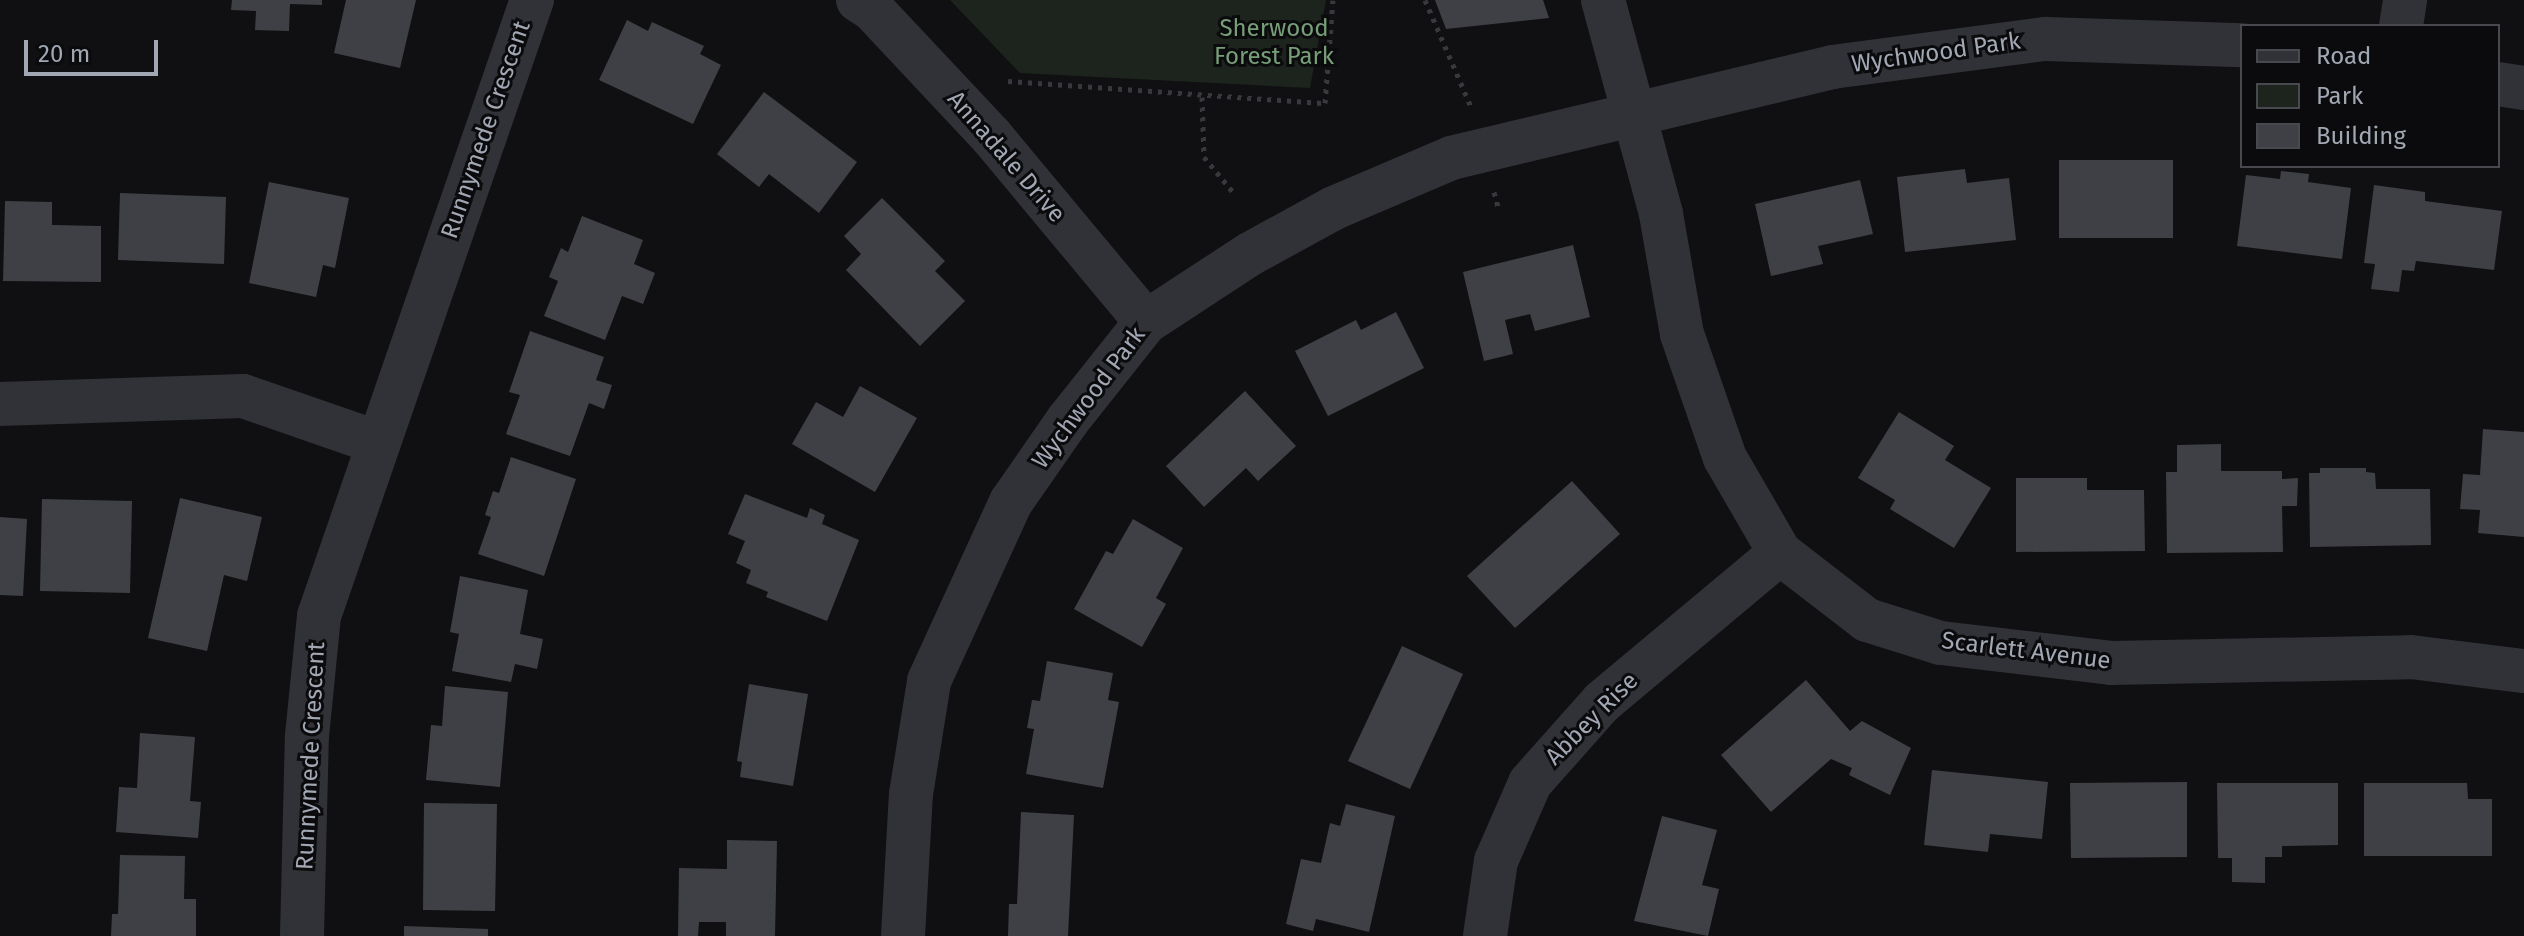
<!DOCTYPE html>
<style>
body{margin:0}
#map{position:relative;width:2524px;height:936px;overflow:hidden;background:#101012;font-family:"Fira Sans",sans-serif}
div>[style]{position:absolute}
.green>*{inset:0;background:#1d241d}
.building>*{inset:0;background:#3f4045}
.path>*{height:5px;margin-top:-2.5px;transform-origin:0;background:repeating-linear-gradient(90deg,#37393e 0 4px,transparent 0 10px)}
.minor>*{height:44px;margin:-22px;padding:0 22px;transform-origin:22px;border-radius:22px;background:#313237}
span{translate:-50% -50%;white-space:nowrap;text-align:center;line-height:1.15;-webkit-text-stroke:6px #0b0b0d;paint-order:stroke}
.park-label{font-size:24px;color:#789e79}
.street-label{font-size:24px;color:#a1a7b3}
.legend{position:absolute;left:2240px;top:24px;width:260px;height:144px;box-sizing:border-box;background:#0b0b0d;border:2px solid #47494f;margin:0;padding:10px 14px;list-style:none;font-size:24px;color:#a1a7b3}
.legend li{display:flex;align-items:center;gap:16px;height:40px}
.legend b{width:40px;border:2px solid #47494f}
.scale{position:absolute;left:24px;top:40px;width:134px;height:36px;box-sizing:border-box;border:4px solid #a1a7b3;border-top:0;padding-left:10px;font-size:24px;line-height:28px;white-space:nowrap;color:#a1a7b3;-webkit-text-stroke:6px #0b0b0d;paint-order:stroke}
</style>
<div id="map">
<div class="green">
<i style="clip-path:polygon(950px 0,1326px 0,1310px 88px,1020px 73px)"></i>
</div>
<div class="building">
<i style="clip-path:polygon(232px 0,322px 0,322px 5px,290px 4px,289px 31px,255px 30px,256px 11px,231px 10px)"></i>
<i style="clip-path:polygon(346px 0,416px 0,400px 68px,334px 53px)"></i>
<i style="clip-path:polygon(1435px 0,1543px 0,1549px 18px,1446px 29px)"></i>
<i style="clip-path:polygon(627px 20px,648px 31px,652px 22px,704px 46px,700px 54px,721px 65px,693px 124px,599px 80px)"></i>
<i style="clip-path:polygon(764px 92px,857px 162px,819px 213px,769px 174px,759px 187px,717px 154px)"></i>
<i style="clip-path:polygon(2059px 160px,2173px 160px,2173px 238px,2059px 238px)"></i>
<i style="clip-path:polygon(1965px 169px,1967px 183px,2009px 178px,2016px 240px,1905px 252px,1897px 177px)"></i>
<i style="clip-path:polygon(2281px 171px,2309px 174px,2308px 182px,2351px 188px,2342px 259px,2237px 246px,2246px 175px,2280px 179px)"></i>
<i style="clip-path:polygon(1860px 180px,1873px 234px,1818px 246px,1823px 264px,1771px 276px,1755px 204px)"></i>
<i style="clip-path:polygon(269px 182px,349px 198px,335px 268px,323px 265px,316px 297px,249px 283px)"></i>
<i style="clip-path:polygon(2374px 185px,2425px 192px,2425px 201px,2502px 211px,2494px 270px,2416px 261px,2414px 271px,2402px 270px,2399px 292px,2371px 289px,2375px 264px,2364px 263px)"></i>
<i style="clip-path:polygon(120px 193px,226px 197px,224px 264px,118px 260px)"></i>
<i style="clip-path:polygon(882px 198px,945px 261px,935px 271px,965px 301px,920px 346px,846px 270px,861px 254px,844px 236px)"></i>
<i style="clip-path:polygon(5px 201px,52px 202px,52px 225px,101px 226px,101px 282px,3px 281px)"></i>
<i style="clip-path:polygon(582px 216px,643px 240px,634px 264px,655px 273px,643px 304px,622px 296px,605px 340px,544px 316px,558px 281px,549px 277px,561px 248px,568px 252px)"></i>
<i style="clip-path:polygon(1573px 245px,1590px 317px,1535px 331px,1530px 314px,1505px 320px,1513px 354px,1484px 361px,1463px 272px)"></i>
<i style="clip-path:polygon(1396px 312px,1424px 368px,1328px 416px,1295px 351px,1356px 320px,1361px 330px)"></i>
<i style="clip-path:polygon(530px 331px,604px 357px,596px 380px,612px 385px,604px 409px,589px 403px,570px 456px,506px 434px,520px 395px,509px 392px)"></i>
<i style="clip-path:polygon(860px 386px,917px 418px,875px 492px,792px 444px,816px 402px,843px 417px)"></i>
<i style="clip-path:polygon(1245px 391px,1296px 446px,1258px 481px,1246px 468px,1204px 507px,1166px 466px)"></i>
<i style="clip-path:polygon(1899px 412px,1954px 446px,1945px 460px,1991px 488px,1954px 548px,1890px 509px,1895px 500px,1858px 478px)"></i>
<i style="clip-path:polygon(2483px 429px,2524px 432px,2524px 537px,2478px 533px,2480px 510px,2460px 509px,2463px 474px,2480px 475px)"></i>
<i style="clip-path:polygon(2221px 444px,2221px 471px,2282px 471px,2282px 479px,2298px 478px,2297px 506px,2282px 506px,2283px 552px,2167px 553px,2166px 472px,2177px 472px,2177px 445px)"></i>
<i style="clip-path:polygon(511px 457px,576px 479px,544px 576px,478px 554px,491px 517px,485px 515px,493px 491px,499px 493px)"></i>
<i style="clip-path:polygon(2320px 468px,2366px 468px,2366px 472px,2375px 473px,2376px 489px,2430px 489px,2431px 545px,2310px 547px,2309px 473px,2320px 473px)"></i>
<i style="clip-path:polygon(2016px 478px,2087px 478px,2087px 490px,2144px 490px,2145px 551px,2016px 552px)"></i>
<i style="clip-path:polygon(1572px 481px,1620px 534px,1515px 628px,1467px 576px)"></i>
<i style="clip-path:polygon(745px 494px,807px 518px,810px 508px,825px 515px,822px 524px,859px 540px,827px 621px,766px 597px,768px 592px,746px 583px,751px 570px,736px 563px,745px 541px,728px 534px)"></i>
<i style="clip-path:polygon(180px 498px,262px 517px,247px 581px,224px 575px,207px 651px,148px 638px)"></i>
<i style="clip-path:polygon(42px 499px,132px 501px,130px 593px,40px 591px)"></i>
<i style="clip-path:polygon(0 517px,27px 519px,23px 596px,0 595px)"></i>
<i style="clip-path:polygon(1133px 519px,1183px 548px,1156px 598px,1166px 604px,1142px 647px,1074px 609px,1106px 551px,1113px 554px)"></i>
<i style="clip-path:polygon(460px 576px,528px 590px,520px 634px,543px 639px,537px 669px,515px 664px,511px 682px,452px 671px,459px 634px,450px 632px)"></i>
<i style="clip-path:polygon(1402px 646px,1463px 674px,1410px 789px,1348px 761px)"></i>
<i style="clip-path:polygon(1047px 661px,1113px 673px,1108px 700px,1119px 702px,1103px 788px,1026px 774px,1034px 729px,1027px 728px,1032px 700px,1040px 701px)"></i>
<i style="clip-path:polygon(1806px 680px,1850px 731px,1862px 721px,1911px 748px,1890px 795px,1849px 775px,1852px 768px,1831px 759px,1771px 812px,1721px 755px)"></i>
<i style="clip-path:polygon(749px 684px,808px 694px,793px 786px,740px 777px,742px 762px,737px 761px)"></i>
<i style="clip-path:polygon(445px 686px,508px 692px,500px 787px,426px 780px,431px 725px,442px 726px)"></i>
<i style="clip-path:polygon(140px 733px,195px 737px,190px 801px,201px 802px,198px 838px,116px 832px,119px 787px,137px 788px)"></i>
<i style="clip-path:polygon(1932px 770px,2048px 782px,2042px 839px,1990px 834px,1988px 852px,1924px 845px)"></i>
<i style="clip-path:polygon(2187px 782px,2187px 857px,2071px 858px,2070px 783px)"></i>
<i style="clip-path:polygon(2217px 783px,2338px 783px,2338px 845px,2282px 846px,2282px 857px,2265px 857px,2265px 883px,2232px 882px,2232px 858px,2218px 858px)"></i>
<i style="clip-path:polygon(2364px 783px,2467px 783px,2468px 799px,2492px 799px,2492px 856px,2364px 856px)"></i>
<i style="clip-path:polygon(424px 803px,497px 804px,495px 911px,423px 910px)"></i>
<i style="clip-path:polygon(1346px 804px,1395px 816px,1369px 932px,1316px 919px,1313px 931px,1286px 924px,1301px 859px,1321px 863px,1330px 823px,1340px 826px)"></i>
<i style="clip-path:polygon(1021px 812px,1074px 815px,1068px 936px,1008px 936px,1009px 904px,1017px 904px)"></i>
<i style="clip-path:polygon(1662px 816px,1717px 830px,1702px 885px,1719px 889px,1708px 936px,1634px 921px)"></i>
<i style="clip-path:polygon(727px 840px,777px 841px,775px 936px,726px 936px,726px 922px,699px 922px,698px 936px,678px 936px,679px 868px,727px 869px)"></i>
<i style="clip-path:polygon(120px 855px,185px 856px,184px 899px,196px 899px,196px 936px,111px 936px,112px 914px,118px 914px)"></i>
<i style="clip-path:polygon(404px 926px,488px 929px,488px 936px,404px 936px)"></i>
</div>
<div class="path">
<i style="left:1425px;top:0;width:119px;rotate:66.7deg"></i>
<i style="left:1008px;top:81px;width:318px;rotate:4deg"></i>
<i style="left:1325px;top:103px;width:103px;rotate:-85.6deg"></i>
<i style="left:1202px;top:97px;width:60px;rotate:88.1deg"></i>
<i style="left:1204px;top:157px;width:45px;rotate:50.4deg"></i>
<i style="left:1494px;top:192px;width:16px;rotate:75deg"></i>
</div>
<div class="minor">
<i style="left:858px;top:0;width:17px;rotate:33deg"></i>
<i style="left:872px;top:9px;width:175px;rotate:46.8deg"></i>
<i style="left:992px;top:137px;width:241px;rotate:50.2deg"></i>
<i style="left:1603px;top:0;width:222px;rotate:74.8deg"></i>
<i style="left:1661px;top:214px;width:122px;rotate:80.1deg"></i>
<i style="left:1682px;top:334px;width:131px;rotate:70.9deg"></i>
<i style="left:1725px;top:458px;width:110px;rotate:59.9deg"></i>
<i style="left:1780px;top:553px;width:110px;rotate:37.6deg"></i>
<i style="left:1867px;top:620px;width:77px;rotate:17.3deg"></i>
<i style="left:1941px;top:643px;width:171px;rotate:6.7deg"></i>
<i style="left:2111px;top:663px;width:300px;rotate:-1.1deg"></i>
<i style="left:2411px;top:657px;width:114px;rotate:7.1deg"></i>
<i style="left:2401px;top:26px;width:26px;rotate:-81deg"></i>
<i style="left:2498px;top:84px;width:26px;rotate:9deg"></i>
<i style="left:0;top:404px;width:243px;rotate:-1.9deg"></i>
<i style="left:243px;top:396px;width:141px;rotate:19.1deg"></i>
<i style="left:302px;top:936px;width:200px;rotate:-88.6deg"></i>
<i style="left:307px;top:736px;width:121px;rotate:-84.3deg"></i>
<i style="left:319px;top:616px;width:652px;rotate:-70.93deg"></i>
<i style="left:903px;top:936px;width:142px;rotate:-86.8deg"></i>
<i style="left:911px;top:794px;width:114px;rotate:-80.9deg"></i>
<i style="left:929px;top:681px;width:197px;rotate:-65.4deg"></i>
<i style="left:1011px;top:502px;width:100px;rotate:-55.2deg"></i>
<i style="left:1068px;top:420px;width:125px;rotate:-51.5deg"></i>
<i style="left:1146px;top:322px;width:124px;rotate:-33.2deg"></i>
<i style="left:1250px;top:254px;width:96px;rotate:-28.7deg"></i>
<i style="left:1334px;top:208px;width:127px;rotate:-23.1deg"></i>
<i style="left:1451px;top:158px;width:392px;rotate:-13.4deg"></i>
<i style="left:1832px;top:67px;width:216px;rotate:-7.5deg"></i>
<i style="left:2046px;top:39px;width:196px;rotate:1.8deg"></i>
<i style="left:1485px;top:936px;width:76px;rotate:-81.7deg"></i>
<i style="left:1496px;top:861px;width:85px;rotate:-66.4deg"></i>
<i style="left:1530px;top:783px;width:108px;rotate:-48.4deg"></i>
<i style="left:1602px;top:702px;width:232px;rotate:-39.9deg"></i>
</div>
<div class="park-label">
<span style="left:1274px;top:43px">Sherwood<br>Forest Park</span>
</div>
<div class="street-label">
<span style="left:1936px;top:53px;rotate:-8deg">Wychwood Park</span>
<span style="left:486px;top:130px;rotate:-71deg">Runnymede Crescent</span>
<span style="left:1006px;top:157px;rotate:49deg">Annadale Drive</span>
<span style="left:1089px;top:398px;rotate:-53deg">Wychwood Park</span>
<span style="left:2026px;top:651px;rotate:7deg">Scarlett Avenue</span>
<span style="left:1592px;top:719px;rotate:-45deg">Abbey Rise</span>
<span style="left:311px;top:756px;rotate:-87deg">Runnymede Crescent</span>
</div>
<ul class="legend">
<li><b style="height:10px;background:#313237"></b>Road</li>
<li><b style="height:22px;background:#1d241d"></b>Park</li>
<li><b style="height:22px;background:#3f4045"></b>Building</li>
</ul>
<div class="scale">20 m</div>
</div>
